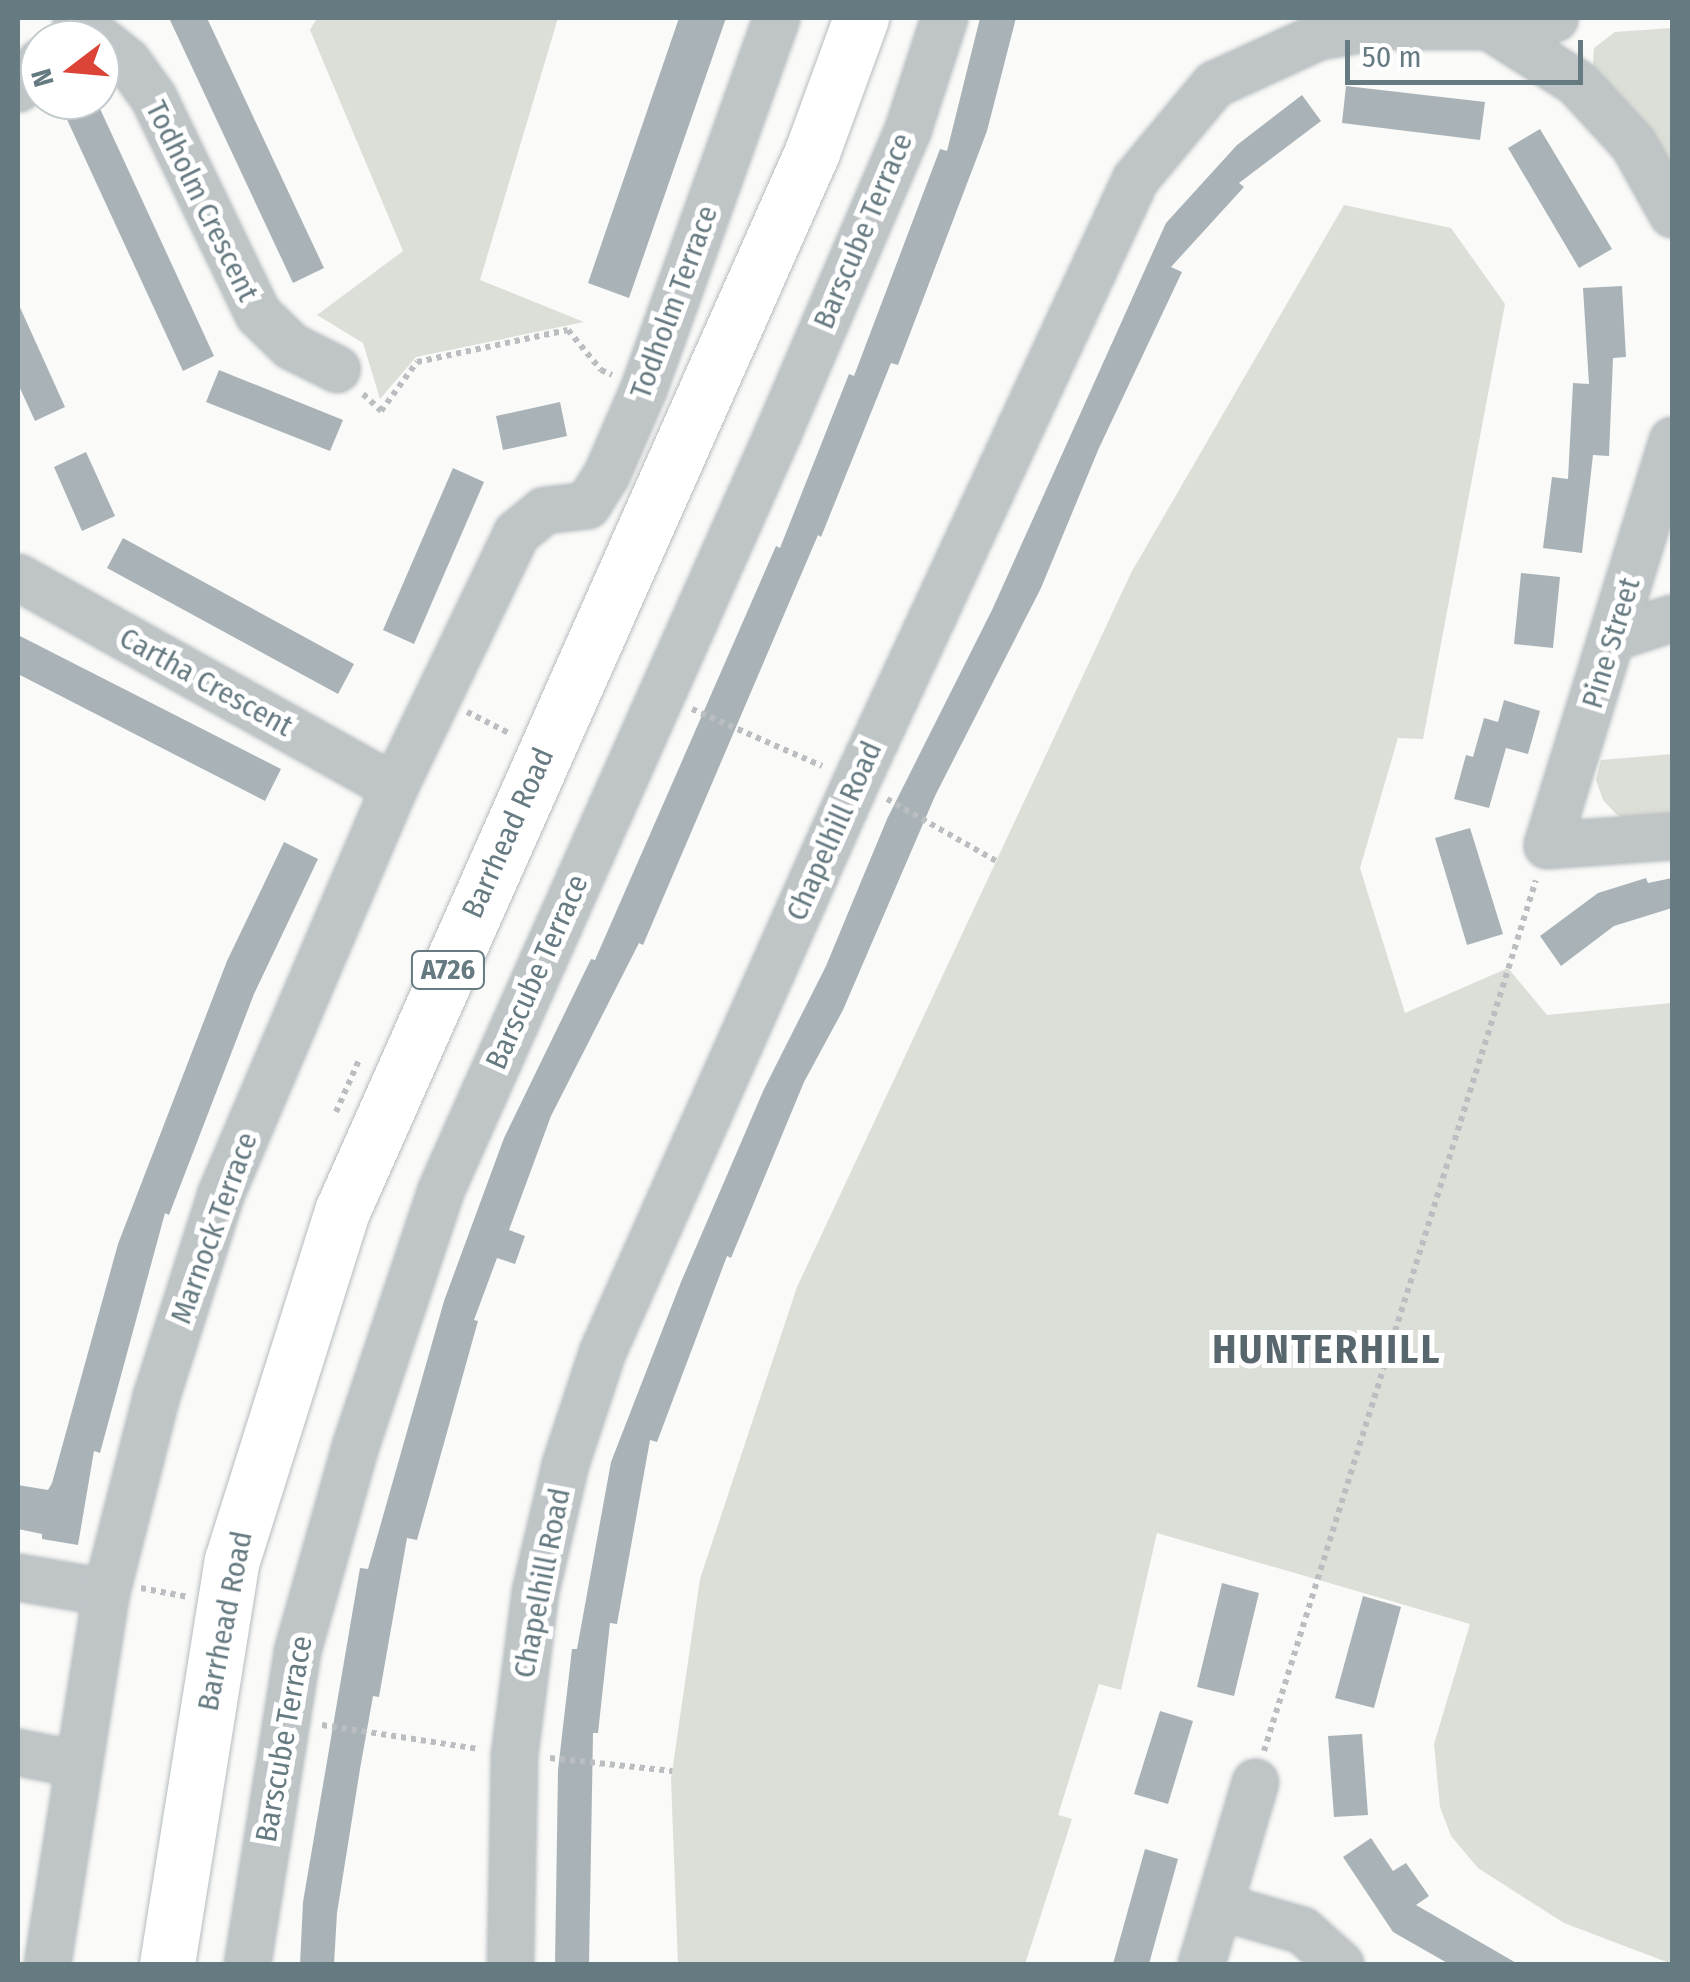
<!DOCTYPE html>
<style>
body{margin:0}
#map{position:relative;width:1690px;height:1982px;overflow:hidden;background:#fafaf8;font-family:"Fira Sans Condensed",sans-serif}
div>[style]{position:absolute}
.green>*{inset:0;background:#dbdfd7}
.building>*{inset:0;background:#a9b3b7}
.path>*{height:6px;margin-top:-3px;transform-origin:0;background:repeating-linear-gradient(90deg,#babec0 0 5px,transparent 0 10px)}
.roads{filter:drop-shadow(0 0 2px #b5bbbe) drop-shadow(0 0 2px #b5bbbe)}
.minor>*{height:45px;margin:-22.5px;padding:0 22.5px;transform-origin:22.5px;border-radius:22.5px;background:#bfc5c7}
.major>*{height:55px;margin:-27.5px;padding:0 27.5px;transform-origin:27.5px;border-radius:27.5px;background:#fff}
span{translate:-50% -50%;white-space:nowrap;text-align:center;line-height:1.15;-webkit-text-stroke:10px #fff;paint-order:stroke}
.shield-label span{padding:2px 8px;background:#fff;border:2px solid;border-radius:8px;-webkit-text-stroke-width:0}
.shield-label{font-size:28px;color:#667a81;font-weight:700}
.street-label{font-size:30px;color:#667a81}
.district-label{font-size:40px;color:#58676d;font-weight:700;letter-spacing:2.5px}
.frame{position:absolute;inset:0;border:20px solid #667a81;pointer-events:none}
.north{position:absolute;left:20px;top:20px;width:100px;height:100px;box-sizing:border-box;background:#fff;border:2px solid #c2cacd;border-radius:50%;rotate:254deg;font-size:28px;font-weight:700;line-height:40px;text-align:center;color:#667a81}
.north::after{content:'';display:block;margin:auto;width:35px;height:45px;background:#db4437;clip-path:polygon(50% 0,100% 100%,50% 72%,0 100%)}
.scale{position:absolute;left:1345px;top:40px;width:238px;height:45px;box-sizing:border-box;border:5px solid #667a81;border-top:0;padding-left:12px;font-size:30px;line-height:35px;white-space:nowrap;color:#667a81;-webkit-text-stroke:8px #fff;paint-order:stroke}
</style>
<div id="map">
<div class="green">
<i style="clip-path:polygon(317px 18px,558px 18px,480px 280px,584px 322px,416px 357px,380px 399px,363px 343px,317px 315px,403px 251px,310px 30px)"></i>
<i style="clip-path:polygon(1672px 28px,1672px 181px,1592px 77px,1594px 48px,1615px 32px)"></i>
<i style="clip-path:polygon(1344px 205px,1451px 228px,1505px 304px,1423px 739px,1398px 738px,1360px 868px,1405px 1013px,1508px 968px,1547px 1015px,1672px 1003px,1672px 1964px,1564px 1923px,1478px 1868px,1451px 1836px,1440px 1807px,1434px 1744px,1470px 1624px,1157px 1533px,1121px 1690px,1099px 1684px,1058px 1815px,1072px 1819px,1025px 1964px,678px 1964px,671px 1779px,700px 1579px,797px 1287px,1131px 573px)"></i>
<i style="clip-path:polygon(1672px 754px,1672px 818px,1635px 823px,1616px 814px,1603px 800px,1596px 780px,1601px 760px)"></i>
</div>
<div class="building">
<i style="clip-path:polygon(169px 18px,207px 18px,324px 268px,293px 283px)"></i>
<i style="clip-path:polygon(679px 18px,726px 18px,629px 298px,588px 283px)"></i>
<i style="clip-path:polygon(980px 18px,1016px 18px,987px 131px,898px 365px,891px 363px,821px 537px,818px 535px,643px 945px,639px 943px,551px 1116px,509px 1230px,525px 1236px,515px 1264px,497px 1258px,474px 1320px,478px 1321px,417px 1540px,407px 1538px,379px 1697px,373px 1696px,360px 1769px,337px 1913px,334px 1964px,300px 1964px,303px 1902px,360px 1568px,368px 1569px,444px 1301px,504px 1138px,591px 959px,595px 960px,776px 546px,780px 548px,849px 374px,854px 376px,940px 149px,947px 151px)"></i>
<i style="clip-path:polygon(1346px 86px,1485px 102px,1480px 140px,1342px 123px)"></i>
<i style="clip-path:polygon(1302px 95px,1321px 121px,1239px 183px,1244px 187px,1171px 267px,1182px 272px,1099px 448px,1041px 588px,935px 796px,843px 1010px,804px 1082px,731px 1258px,727px 1256px,657px 1442px,650px 1440px,617px 1624px,610px 1623px,598px 1733px,593px 1733px,589px 1964px,555px 1964px,558px 1770px,572px 1649px,577px 1649px,611px 1462px,681px 1282px,764px 1089px,826px 966px,887px 819px,992px 610px,1166px 223px,1237px 145px)"></i>
<i style="clip-path:polygon(58px 100px,96px 100px,214px 356px,183px 371px)"></i>
<i style="clip-path:polygon(1540px 129px,1612px 249px,1579px 268px,1508px 148px)"></i>
<i style="clip-path:polygon(1622px 286px,1626px 357px,1613px 358px,1609px 456px,1593px 455px,1582px 553px,1543px 548px,1552px 477px,1568px 479px,1573px 383px,1589px 384px,1583px 288px)"></i>
<i style="clip-path:polygon(18px 303px,65px 407px,35px 421px,18px 384px)"></i>
<i style="clip-path:polygon(219px 370px,343px 420px,330px 451px,206px 402px)"></i>
<i style="clip-path:polygon(560px 402px,567px 436px,503px 450px,496px 416px)"></i>
<i style="clip-path:polygon(86px 452px,115px 516px,82px 531px,54px 467px)"></i>
<i style="clip-path:polygon(453px 468px,484px 482px,414px 644px,383px 630px)"></i>
<i style="clip-path:polygon(123px 538px,354px 664px,338px 694px,107px 568px)"></i>
<i style="clip-path:polygon(1521px 573px,1560px 577px,1553px 648px,1514px 644px)"></i>
<i style="clip-path:polygon(18px 635px,281px 769px,265px 801px,18px 674px)"></i>
<i style="clip-path:polygon(1504px 700px,1540px 711px,1528px 754px,1506px 748px,1489px 808px,1454px 799px,1466px 755px,1473px 757px,1484px 718px,1498px 722px)"></i>
<i style="clip-path:polygon(1470px 828px,1503px 934px,1467px 945px,1435px 838px)"></i>
<i style="clip-path:polygon(284px 842px,318px 859px,254px 994px,169px 1215px,165px 1213px,100px 1453px,94px 1451px,78px 1545px,42px 1539px,42px 1534px,18px 1529px,18px 1485px,48px 1490px,52px 1483px,118px 1244px,227px 961px)"></i>
<i style="clip-path:polygon(1646px 878px,1648px 883px,1672px 878px,1672px 908px,1614px 926px,1561px 966px,1540px 936px,1598px 893px)"></i>
<i style="clip-path:polygon(1222px 1583px,1259px 1593px,1234px 1696px,1197px 1687px)"></i>
<i style="clip-path:polygon(1363px 1596px,1401px 1607px,1374px 1708px,1335px 1698px)"></i>
<i style="clip-path:polygon(1160px 1711px,1193px 1721px,1168px 1804px,1134px 1794px)"></i>
<i style="clip-path:polygon(1362px 1734px,1368px 1815px,1334px 1817px,1328px 1736px)"></i>
<i style="clip-path:polygon(1371px 1838px,1393px 1871px,1406px 1863px,1429px 1896px,1416px 1905px,1518px 1964px,1449px 1964px,1393px 1932px,1343px 1857px)"></i>
<i style="clip-path:polygon(1145px 1849px,1178px 1859px,1149px 1964px,1113px 1964px)"></i>
</div>
<div class="path">
<i style="left:363px;top:394px;width:25px;rotate:43deg"></i>
<i style="left:381px;top:411px;width:61px;rotate:-53.7deg"></i>
<i style="left:417px;top:362px;width:154px;rotate:-12deg"></i>
<i style="left:568px;top:330px;width:52px;rotate:50.5deg"></i>
<i style="left:601px;top:370px;width:12px;rotate:24deg"></i>
<i style="left:692px;top:709px;width:142px;rotate:23.7deg"></i>
<i style="left:467px;top:712px;width:47px;rotate:26.6deg"></i>
<i style="left:887px;top:799px;width:125px;rotate:29.6deg"></i>
<i style="left:336px;top:1112px;width:57px;rotate:-66.1deg"></i>
<i style="left:141px;top:1588px;width:48px;rotate:10.8deg"></i>
<i style="left:322px;top:1725px;width:158px;rotate:8.7deg"></i>
<i style="left:1264px;top:1751px;width:912px;rotate:-72.66deg"></i>
<i style="left:550px;top:1758px;width:123px;rotate:6.1deg"></i>
</div>
<div class="roads">
<div class="minor">
<i style="left:76px;top:20px;width:65px;rotate:38.8deg"></i>
<i style="left:127px;top:61px;width:44px;rotate:54.2deg"></i>
<i style="left:153px;top:97px;width:241px;rotate:64.2deg"></i>
<i style="left:258px;top:314px;width:46px;rotate:44.1deg"></i>
<i style="left:291px;top:346px;width:51px;rotate:26.6deg"></i>
<i style="left:1488px;top:26px;width:104px;rotate:32.5deg"></i>
<i style="left:1576px;top:82px;width:84px;rotate:47.4deg"></i>
<i style="left:1633px;top:144px;width:80px;rotate:60.9deg"></i>
<i style="left:18px;top:88px;width:34px;rotate:-50deg"></i>
<i style="left:1672px;top:440px;width:424px;rotate:107.2deg"></i>
<i style="left:1547px;top:845px;width:125px;rotate:-4.1deg"></i>
<i style="left:18px;top:577px;width:431px;rotate:29.2deg"></i>
<i style="left:1613px;top:637px;width:62px;rotate:-17.9deg"></i>
<i style="left:18px;top:1577px;width:89px;rotate:9.7deg"></i>
<i style="left:18px;top:1752px;width:61px;rotate:11.3deg"></i>
<i style="left:1219px;top:1906px;width:86px;rotate:16.1deg"></i>
<i style="left:1302px;top:1930px;width:51px;rotate:41.8deg"></i>
<i style="left:47px;top:1964px;width:377px;rotate:-81deg"></i>
<i style="left:106px;top:1592px;width:202px;rotate:-75.7deg"></i>
<i style="left:156px;top:1396px;width:211px;rotate:-72.3deg"></i>
<i style="left:220px;top:1195px;width:444px;rotate:-66.9deg"></i>
<i style="left:394px;top:787px;width:282px;rotate:-64.3deg"></i>
<i style="left:516px;top:533px;width:36px;rotate:-39deg"></i>
<i style="left:544px;top:510px;width:43px;rotate:-6.6deg"></i>
<i style="left:587px;top:505px;width:36px;rotate:-58deg"></i>
<i style="left:606px;top:475px;width:96px;rotate:-66.6deg"></i>
<i style="left:644px;top:387px;width:392px;rotate:-70.3deg"></i>
<i style="left:247px;top:1964px;width:317px;rotate:-80.9deg"></i>
<i style="left:297px;top:1651px;width:213px;rotate:-74.2deg"></i>
<i style="left:355px;top:1446px;width:271px;rotate:-71.5deg"></i>
<i style="left:441px;top:1189px;width:829px;rotate:-66deg"></i>
<i style="left:778px;top:432px;width:331px;rotate:-66.8deg"></i>
<i style="left:908px;top:128px;width:116px;rotate:-71.9deg"></i>
<i style="left:510px;top:1964px;width:209px;rotate:-88.9deg"></i>
<i style="left:514px;top:1755px;width:165px;rotate:-82.7deg"></i>
<i style="left:535px;top:1591px;width:130px;rotate:-76.7deg"></i>
<i style="left:565px;top:1464px;width:118px;rotate:-71.7deg"></i>
<i style="left:602px;top:1352px;width:625px;rotate:-66.02deg"></i>
<i style="left:856px;top:781px;width:664px;rotate:-65.13deg"></i>
<i style="left:1135px;top:179px;width:124px;rotate:-50.3deg"></i>
<i style="left:1214px;top:84px;width:115px;rotate:-24.6deg"></i>
<i style="left:1319px;top:36px;width:59px;rotate:-9.8deg"></i>
<i style="left:1377px;top:26px;width:111px"></i>
<i style="left:1488px;top:26px;width:67px;rotate:-6.8deg"></i>
<i style="left:1201px;top:1964px;width:190px;rotate:-73.5deg"></i>
</div>
<div class="major">
<i style="left:167px;top:1964px;width:409px;rotate:-80.9deg"></i>
<i style="left:232px;top:1560px;width:368px;rotate:-72.5deg"></i>
<i style="left:343px;top:1209px;width:1156px;rotate:-66.07deg"></i>
<i style="left:812px;top:152px;width:143px;rotate:-69.9deg"></i>
</div>
</div>
<div class="shield-label">
<span style="left:448px;top:970px">A726</span>
</div>
<div class="street-label">
<span style="left:202px;top:201px;rotate:64deg">Todholm Crescent</span>
<span style="left:863px;top:231px;rotate:-67deg">Barscube Terrace</span>
<span style="left:674px;top:302px;rotate:-70deg">Todholm Terrace</span>
<span style="left:1611px;top:643px;rotate:-73deg">Pine Street</span>
<span style="left:206px;top:682px;rotate:29deg">Cartha Crescent</span>
<span style="left:834px;top:831px;rotate:-66deg">Chapelhill Road</span>
<span style="left:508px;top:833px;rotate:-66deg">Barrhead Road</span>
<span style="left:537px;top:972px;rotate:-66deg">Barscube Terrace</span>
<span style="left:214px;top:1228px;rotate:-70deg">Marnock Terrace</span>
<span style="left:542px;top:1583px;rotate:-79deg">Chapelhill Road</span>
<span style="left:225px;top:1621px;rotate:-79deg">Barrhead Road</span>
<span style="left:284px;top:1739px;rotate:-80deg">Barscube Terrace</span>
</div>
<div class="district-label">
<span style="left:1327px;top:1350px">HUNTERHILL</span>
</div>
<div class="frame"></div>
<div class="north">N</div>
<div class="scale">50 m</div>
</div>
